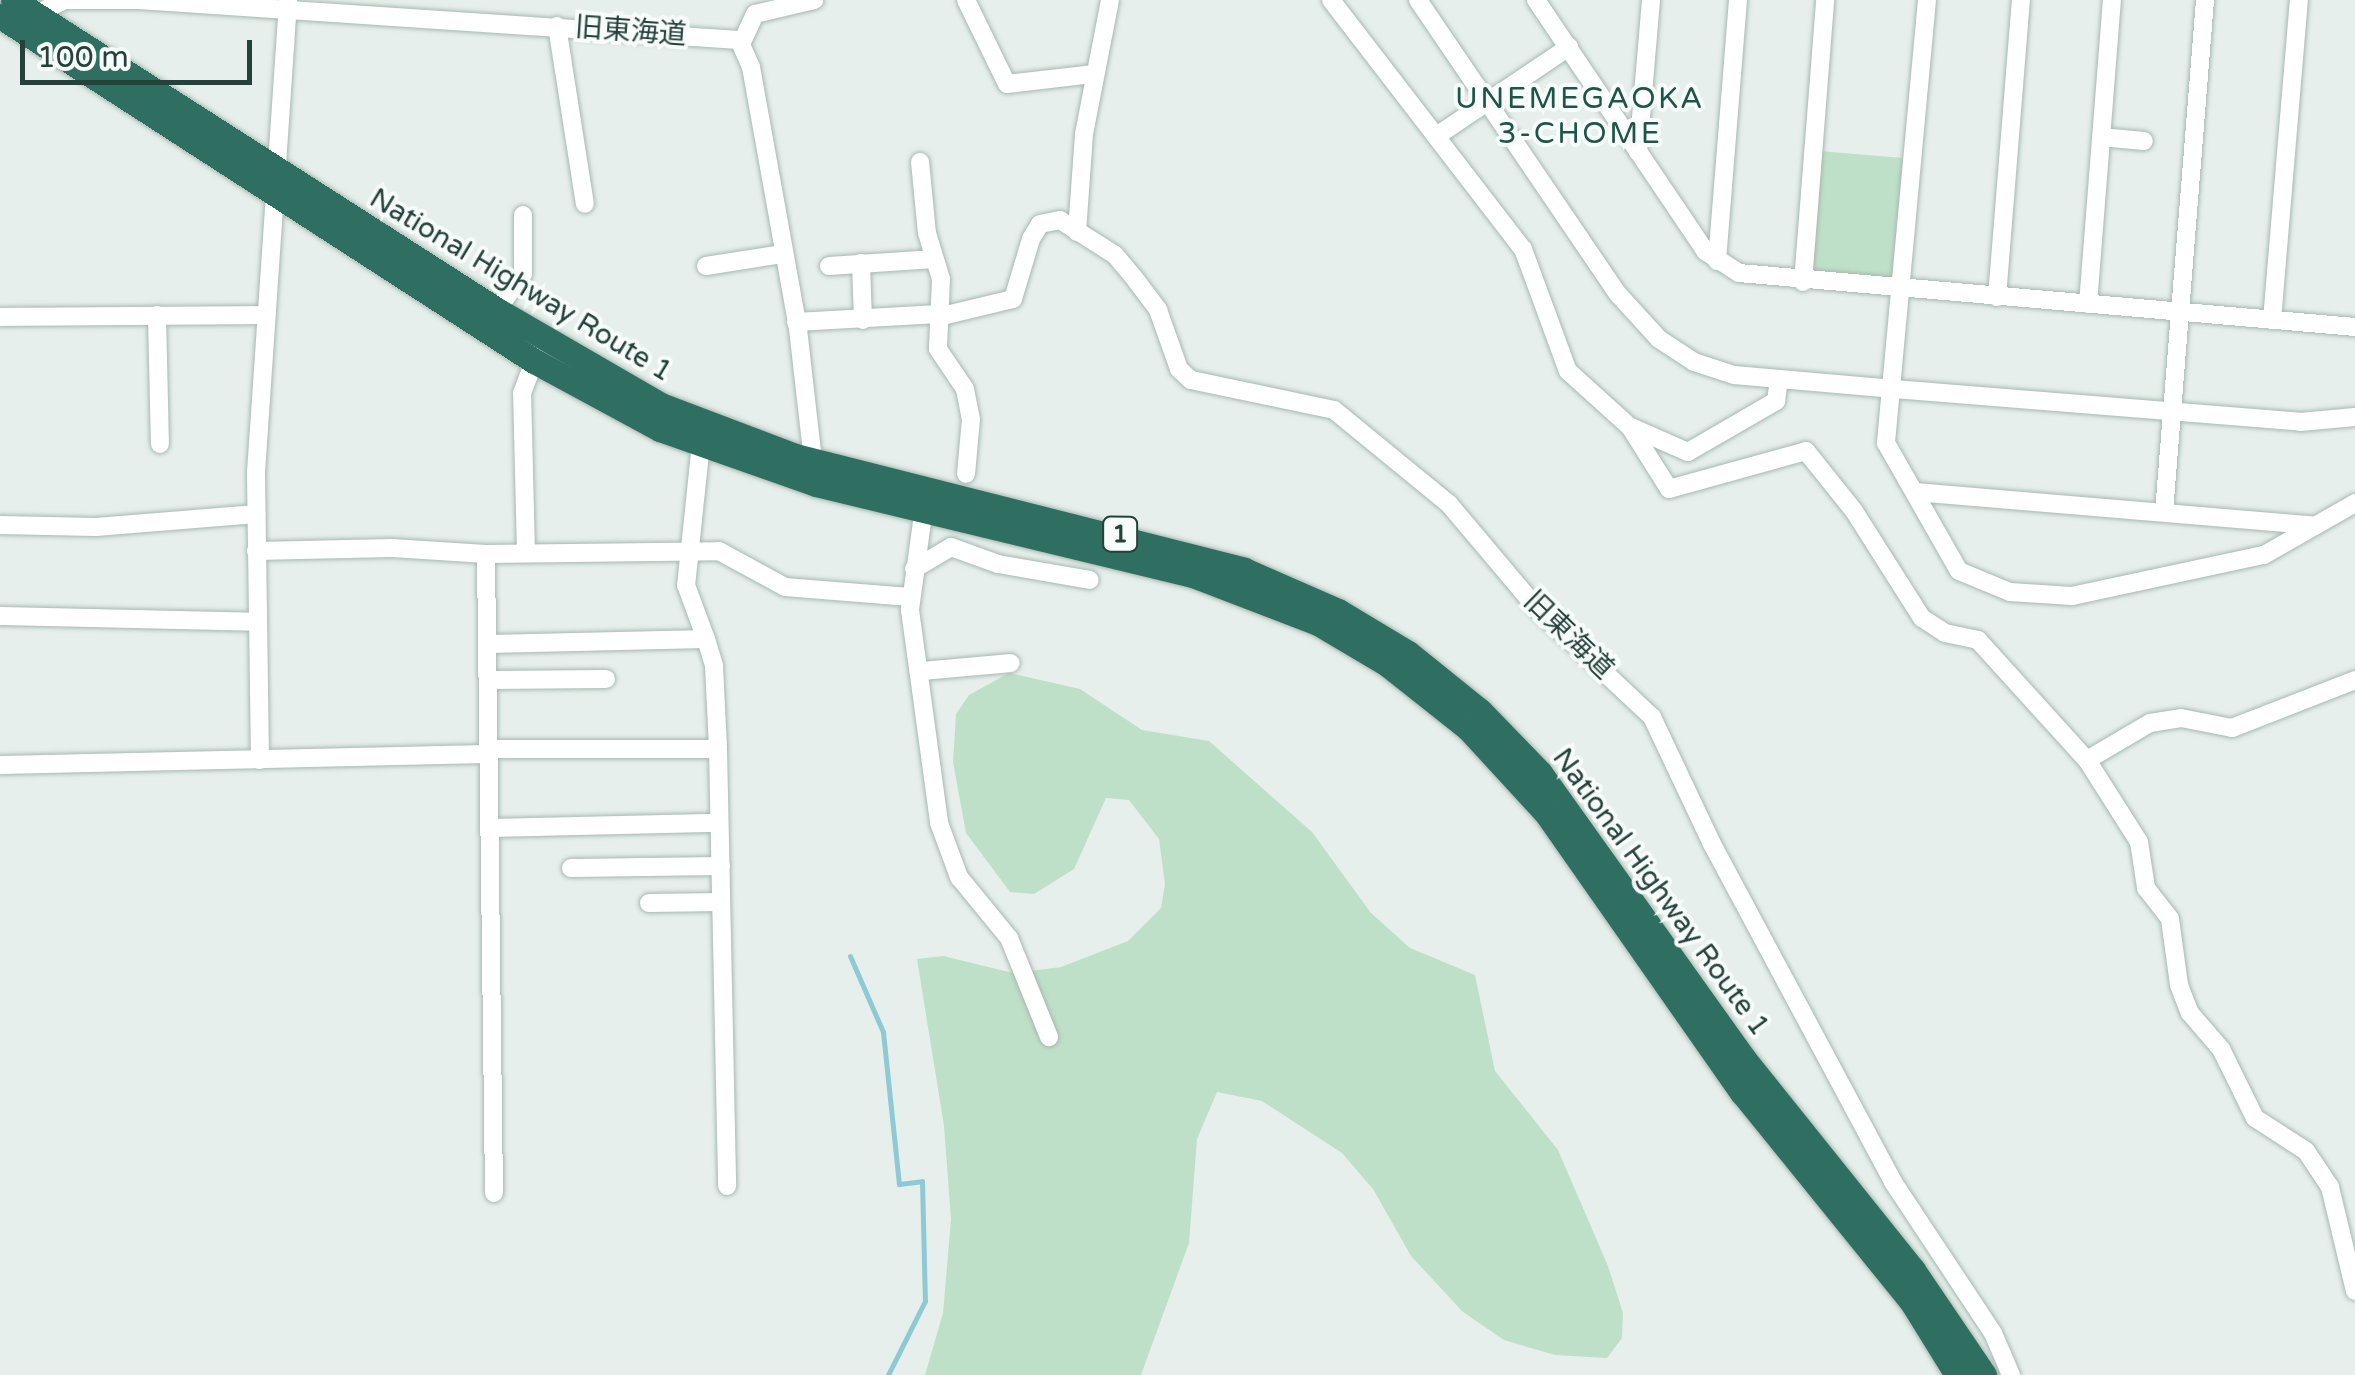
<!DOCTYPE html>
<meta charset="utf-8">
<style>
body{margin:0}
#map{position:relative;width:2355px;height:1375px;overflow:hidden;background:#e6efeb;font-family:"Varela Round","Noto Sans JP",sans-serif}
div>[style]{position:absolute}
.green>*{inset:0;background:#bfe0c8}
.stream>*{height:5px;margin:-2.5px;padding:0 2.5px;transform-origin:2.5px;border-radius:2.5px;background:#8ec9d4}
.roads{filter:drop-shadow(0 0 2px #a8b8b2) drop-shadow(0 0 2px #a8b8b2)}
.minor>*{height:18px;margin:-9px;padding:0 9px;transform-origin:9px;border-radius:9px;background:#fff}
.highway>*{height:25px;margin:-12.5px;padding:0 12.5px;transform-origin:12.5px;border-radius:12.5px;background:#2f6f62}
span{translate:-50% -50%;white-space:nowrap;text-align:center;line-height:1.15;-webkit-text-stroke:8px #f7fbf9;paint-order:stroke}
.shield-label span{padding:2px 8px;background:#f7fbf9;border:2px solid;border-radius:8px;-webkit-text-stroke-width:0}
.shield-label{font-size:25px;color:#24423a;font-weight:700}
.street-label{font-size:28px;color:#24423a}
.neighbourhood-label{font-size:30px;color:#1f5548;letter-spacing:2.5px}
.scale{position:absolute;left:20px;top:40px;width:232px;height:45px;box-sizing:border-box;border:5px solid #24423a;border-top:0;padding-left:12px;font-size:30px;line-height:35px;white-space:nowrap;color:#24423a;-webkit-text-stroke:8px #f7fbf9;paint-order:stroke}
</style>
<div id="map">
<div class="green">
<i style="clip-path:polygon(1819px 151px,1903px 158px,1893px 278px,1816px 277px,1810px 269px)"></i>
<i style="clip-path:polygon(1009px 673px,1080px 689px,1142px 730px,1209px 741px,1312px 832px,1371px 913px,1410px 948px,1475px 975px,1495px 1071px,1558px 1150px,1608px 1266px,1623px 1313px,1622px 1338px,1607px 1358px,1555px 1355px,1504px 1340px,1463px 1312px,1411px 1256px,1373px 1189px,1342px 1153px,1262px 1101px,1217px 1092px,1197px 1139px,1189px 1243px,1141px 1375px,925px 1375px,943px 1313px,951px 1219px,944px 1126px,917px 959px,943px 956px,1013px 973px,1061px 967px,1128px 941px,1161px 908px,1165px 884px,1159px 839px,1129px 800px,1106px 798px,1074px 869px,1034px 894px,1010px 892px,966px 833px,953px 762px,956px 714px,969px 695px)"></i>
</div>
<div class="stream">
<i style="left:850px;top:956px;width:83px;rotate:66.5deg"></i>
<i style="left:883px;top:1032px;width:153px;rotate:84deg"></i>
<i style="left:899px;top:1184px;width:23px;rotate:-7deg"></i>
<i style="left:922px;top:1181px;width:120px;rotate:88.6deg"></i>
<i style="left:925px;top:1301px;width:83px;rotate:116.6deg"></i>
</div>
<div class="roads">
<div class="minor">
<i style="left:966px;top:0;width:93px;rotate:64deg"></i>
<i style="left:1007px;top:84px;width:88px;rotate:-6.6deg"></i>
<i style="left:1331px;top:0;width:314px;rotate:52.4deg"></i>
<i style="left:1523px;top:249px;width:130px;rotate:69.8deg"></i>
<i style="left:1568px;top:371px;width:84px;rotate:42.1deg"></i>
<i style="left:1630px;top:427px;width:73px;rotate:57.8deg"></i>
<i style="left:1669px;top:489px;width:142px;rotate:-15.5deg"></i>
<i style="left:1806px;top:451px;width:77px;rotate:51.3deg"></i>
<i style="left:1854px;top:511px;width:127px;rotate:57.6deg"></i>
<i style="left:1922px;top:618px;width:27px;rotate:33deg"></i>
<i style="left:1945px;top:633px;width:34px;rotate:12deg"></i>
<i style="left:1978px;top:640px;width:162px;rotate:47.8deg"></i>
<i style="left:2087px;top:760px;width:97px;rotate:57.6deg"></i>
<i style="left:2139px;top:842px;width:47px;rotate:81.3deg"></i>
<i style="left:2146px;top:888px;width:39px;rotate:52deg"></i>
<i style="left:2170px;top:919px;width:67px;rotate:82.2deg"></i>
<i style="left:2179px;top:985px;width:30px;rotate:69deg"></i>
<i style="left:2190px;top:1013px;width:48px;rotate:49.3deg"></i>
<i style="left:2221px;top:1049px;width:77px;rotate:63.8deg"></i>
<i style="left:2255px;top:1118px;width:61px;rotate:32.9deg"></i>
<i style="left:2306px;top:1151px;width:43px;rotate:56.3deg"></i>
<i style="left:2330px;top:1187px;width:107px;rotate:76.5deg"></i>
<i style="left:1418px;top:0;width:356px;rotate:55.8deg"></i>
<i style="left:1618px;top:294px;width:61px;rotate:47.7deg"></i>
<i style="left:1659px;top:339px;width:42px;rotate:33.3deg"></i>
<i style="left:1694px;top:362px;width:42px;rotate:18deg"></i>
<i style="left:1734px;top:375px;width:161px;rotate:5deg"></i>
<i style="left:1894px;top:389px;width:407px;rotate:4.6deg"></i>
<i style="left:2300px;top:422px;width:55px;rotate:-5.2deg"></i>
<i style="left:1536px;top:0;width:303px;rotate:56deg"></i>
<i style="left:1705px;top:251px;width:40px;rotate:32.9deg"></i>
<i style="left:1739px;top:273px;width:618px;rotate:5.01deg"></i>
<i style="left:1927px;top:0;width:445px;rotate:95.3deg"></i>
<i style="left:1886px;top:443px;width:147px;rotate:60.3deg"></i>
<i style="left:1959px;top:571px;width:55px;rotate:22.4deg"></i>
<i style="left:2010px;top:592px;width:62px;rotate:3.7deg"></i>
<i style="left:2072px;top:596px;width:196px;rotate:-12.1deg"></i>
<i style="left:2264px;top:555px;width:105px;rotate:-29.7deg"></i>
<i style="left:36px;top:14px;width:32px;rotate:-26deg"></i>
<i style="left:65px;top:0;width:74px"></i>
<i style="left:139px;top:0;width:601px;rotate:3.81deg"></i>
<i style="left:739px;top:40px;width:30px;rotate:66deg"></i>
<i style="left:751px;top:67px;width:266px;rotate:79.8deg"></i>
<i style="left:798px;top:329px;width:132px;rotate:83.5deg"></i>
<i style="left:557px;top:26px;width:180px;rotate:81.1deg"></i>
<i style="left:742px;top:42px;width:31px;rotate:-65deg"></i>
<i style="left:755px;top:14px;width:61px;rotate:-13.3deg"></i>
<i style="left:1438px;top:135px;width:158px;rotate:-33.9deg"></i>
<i style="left:2101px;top:137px;width:43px;rotate:5.3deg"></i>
<i style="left:1638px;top:152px;width:153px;rotate:-85.1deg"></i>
<i style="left:920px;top:162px;width:71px;rotate:84.4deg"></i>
<i style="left:927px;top:233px;width:48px;rotate:73.1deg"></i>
<i style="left:941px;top:279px;width:70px;rotate:92.5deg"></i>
<i style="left:938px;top:349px;width:48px;rotate:56deg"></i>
<i style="left:965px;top:389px;width:31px;rotate:79deg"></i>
<i style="left:971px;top:419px;width:55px;rotate:95.2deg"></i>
<i style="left:1077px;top:232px;width:98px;rotate:-85.9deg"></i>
<i style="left:1084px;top:134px;width:136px;rotate:-79deg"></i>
<i style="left:1717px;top:261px;width:262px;rotate:-85.4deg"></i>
<i style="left:861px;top:263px;width:57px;rotate:88deg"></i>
<i style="left:706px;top:266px;width:78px;rotate:-8.9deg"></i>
<i style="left:829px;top:266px;width:106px;rotate:-3.8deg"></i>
<i style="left:1803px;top:282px;width:283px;rotate:-85.5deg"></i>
<i style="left:1997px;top:297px;width:298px;rotate:-85.4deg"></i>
<i style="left:2088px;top:304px;width:305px;rotate:-85.5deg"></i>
<i style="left:497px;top:310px;width:44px;rotate:-54.2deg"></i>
<i style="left:523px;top:274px;width:59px;rotate:-90deg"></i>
<i style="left:157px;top:315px;width:129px;rotate:88.7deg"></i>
<i style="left:0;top:317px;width:265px;rotate:-0.4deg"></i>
<i style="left:938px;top:317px;width:77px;rotate:-13.5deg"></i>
<i style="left:1013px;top:299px;width:63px;rotate:-73.3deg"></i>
<i style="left:1031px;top:239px;width:17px;rotate:-59deg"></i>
<i style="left:1040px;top:224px;width:20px;rotate:-11deg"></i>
<i style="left:1060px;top:220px;width:65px;rotate:32.5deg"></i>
<i style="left:1115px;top:255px;width:31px;rotate:50deg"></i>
<i style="left:1135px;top:279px;width:39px;rotate:53deg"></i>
<i style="left:1158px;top:310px;width:63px;rotate:70.4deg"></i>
<i style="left:1179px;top:369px;width:16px;rotate:43deg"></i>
<i style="left:1191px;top:380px;width:146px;rotate:11.8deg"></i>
<i style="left:1334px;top:410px;width:149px;rotate:39.3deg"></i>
<i style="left:1449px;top:504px;width:140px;rotate:49.9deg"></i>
<i style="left:1539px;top:611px;width:155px;rotate:43.2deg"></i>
<i style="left:1652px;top:717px;width:140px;rotate:64.7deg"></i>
<i style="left:1712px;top:844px;width:383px;rotate:61.8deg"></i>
<i style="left:1893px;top:1182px;width:181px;rotate:56.5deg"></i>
<i style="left:1993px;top:1333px;width:46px;rotate:66.8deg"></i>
<i style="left:2272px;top:320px;width:321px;rotate:-85.2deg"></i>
<i style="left:796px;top:322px;width:143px;rotate:-3.2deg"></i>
<i style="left:1631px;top:427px;width:62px;rotate:23.7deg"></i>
<i style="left:1688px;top:452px;width:102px;rotate:-30.1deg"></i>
<i style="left:1776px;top:401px;width:22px;rotate:-82deg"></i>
<i style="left:702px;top:434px;width:152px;rotate:96deg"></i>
<i style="left:686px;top:585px;width:58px;rotate:69.7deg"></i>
<i style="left:1915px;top:492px;width:402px;rotate:4.8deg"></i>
<i style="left:925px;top:500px;width:111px;rotate:97.8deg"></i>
<i style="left:910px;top:610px;width:215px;rotate:82.2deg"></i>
<i style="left:939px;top:823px;width:58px;rotate:69.7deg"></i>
<i style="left:959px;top:877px;width:79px;rotate:50.7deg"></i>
<i style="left:1009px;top:938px;width:107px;rotate:68deg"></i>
<i style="left:2164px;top:512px;width:514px;rotate:-85.42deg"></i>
<i style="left:0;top:525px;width:96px;rotate:1.2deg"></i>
<i style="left:96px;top:527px;width:161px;rotate:-4.6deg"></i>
<i style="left:256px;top:551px;width:136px;rotate:-1.3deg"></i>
<i style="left:392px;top:548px;width:94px;rotate:3.7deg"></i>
<i style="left:526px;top:553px;width:160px;rotate:-91.4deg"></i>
<i style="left:522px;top:393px;width:34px;rotate:-69deg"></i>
<i style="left:914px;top:569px;width:43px;rotate:-30.7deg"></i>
<i style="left:951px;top:547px;width:50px;rotate:19.9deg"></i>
<i style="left:998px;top:564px;width:93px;rotate:9.9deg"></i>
<i style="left:0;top:616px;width:257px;rotate:1.3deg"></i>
<i style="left:489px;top:644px;width:217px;rotate:-1.3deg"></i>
<i style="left:706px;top:639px;width:28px;rotate:73deg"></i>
<i style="left:714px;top:666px;width:83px;rotate:87.2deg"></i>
<i style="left:718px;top:749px;width:437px;rotate:88.8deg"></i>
<i style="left:923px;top:671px;width:88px;rotate:-5.2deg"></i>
<i style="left:491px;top:680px;width:115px;rotate:-0.5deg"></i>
<i style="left:491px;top:749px;width:227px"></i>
<i style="left:260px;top:760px;width:288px;rotate:-90.8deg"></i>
<i style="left:256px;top:472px;width:473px;rotate:-86.1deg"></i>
<i style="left:2087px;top:760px;width:73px;rotate:-30.4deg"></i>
<i style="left:2150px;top:723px;width:31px;rotate:-9deg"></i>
<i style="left:2181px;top:718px;width:52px;rotate:11.1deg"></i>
<i style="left:2232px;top:728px;width:132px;rotate:-21.3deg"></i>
<i style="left:0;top:765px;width:488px;rotate:-1.3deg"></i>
<i style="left:490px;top:828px;width:229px;rotate:-1.3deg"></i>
<i style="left:571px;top:868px;width:150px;rotate:-0.8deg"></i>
<i style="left:649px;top:903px;width:72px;rotate:-0.8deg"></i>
<i style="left:494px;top:1193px;width:639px;rotate:-90.72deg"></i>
<i style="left:486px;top:554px;width:233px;rotate:-0.7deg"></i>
<i style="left:719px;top:551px;width:75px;rotate:28.6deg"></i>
<i style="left:785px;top:587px;width:125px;rotate:4.6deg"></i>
</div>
<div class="highway">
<i style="left:13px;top:0;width:575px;rotate:32.64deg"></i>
<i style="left:497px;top:310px;width:190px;rotate:30.1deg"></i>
<i style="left:661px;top:405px;width:143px;rotate:20.8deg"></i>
<i style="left:795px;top:456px;width:463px;rotate:14.2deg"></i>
<i style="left:1244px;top:570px;width:103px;rotate:23.6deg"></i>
<i style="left:1338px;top:611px;width:82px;rotate:31deg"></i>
<i style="left:1408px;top:653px;width:92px;rotate:38.9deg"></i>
<i style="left:1480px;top:711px;width:86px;rotate:45.9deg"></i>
<i style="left:1540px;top:773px;width:351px;rotate:54.5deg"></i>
<i style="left:1744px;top:1059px;width:270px;rotate:51.3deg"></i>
<i style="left:1913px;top:1270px;width:127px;rotate:55.9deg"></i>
<i style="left:0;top:16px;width:636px;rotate:32.87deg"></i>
<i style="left:534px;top:361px;width:143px;rotate:28.4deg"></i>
<i style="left:660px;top:429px;width:165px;rotate:19.4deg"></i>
<i style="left:816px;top:484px;width:388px;rotate:13.6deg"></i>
<i style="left:1193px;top:575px;width:134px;rotate:21deg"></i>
<i style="left:1318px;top:623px;width:80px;rotate:30.7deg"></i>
<i style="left:1387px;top:664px;width:103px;rotate:38.3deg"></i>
<i style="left:1468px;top:728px;width:117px;rotate:47.4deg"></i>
<i style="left:1547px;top:814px;width:340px;rotate:55deg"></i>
<i style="left:1742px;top:1092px;width:270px;rotate:51deg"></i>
<i style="left:1912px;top:1302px;width:86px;rotate:58.3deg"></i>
</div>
</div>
<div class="shield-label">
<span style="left:1120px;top:534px">1</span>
</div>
<div class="street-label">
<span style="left:631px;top:31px;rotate:4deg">旧東海道</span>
<span style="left:521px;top:285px;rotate:31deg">National Highway Route 1</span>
<span style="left:1569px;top:635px;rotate:44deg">旧東海道</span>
<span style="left:1661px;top:892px;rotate:54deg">National Highway Route 1</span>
</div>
<div class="neighbourhood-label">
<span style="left:1580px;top:116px">UNEMEGAOKA<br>3-CHOME</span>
</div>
<div class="scale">100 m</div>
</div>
